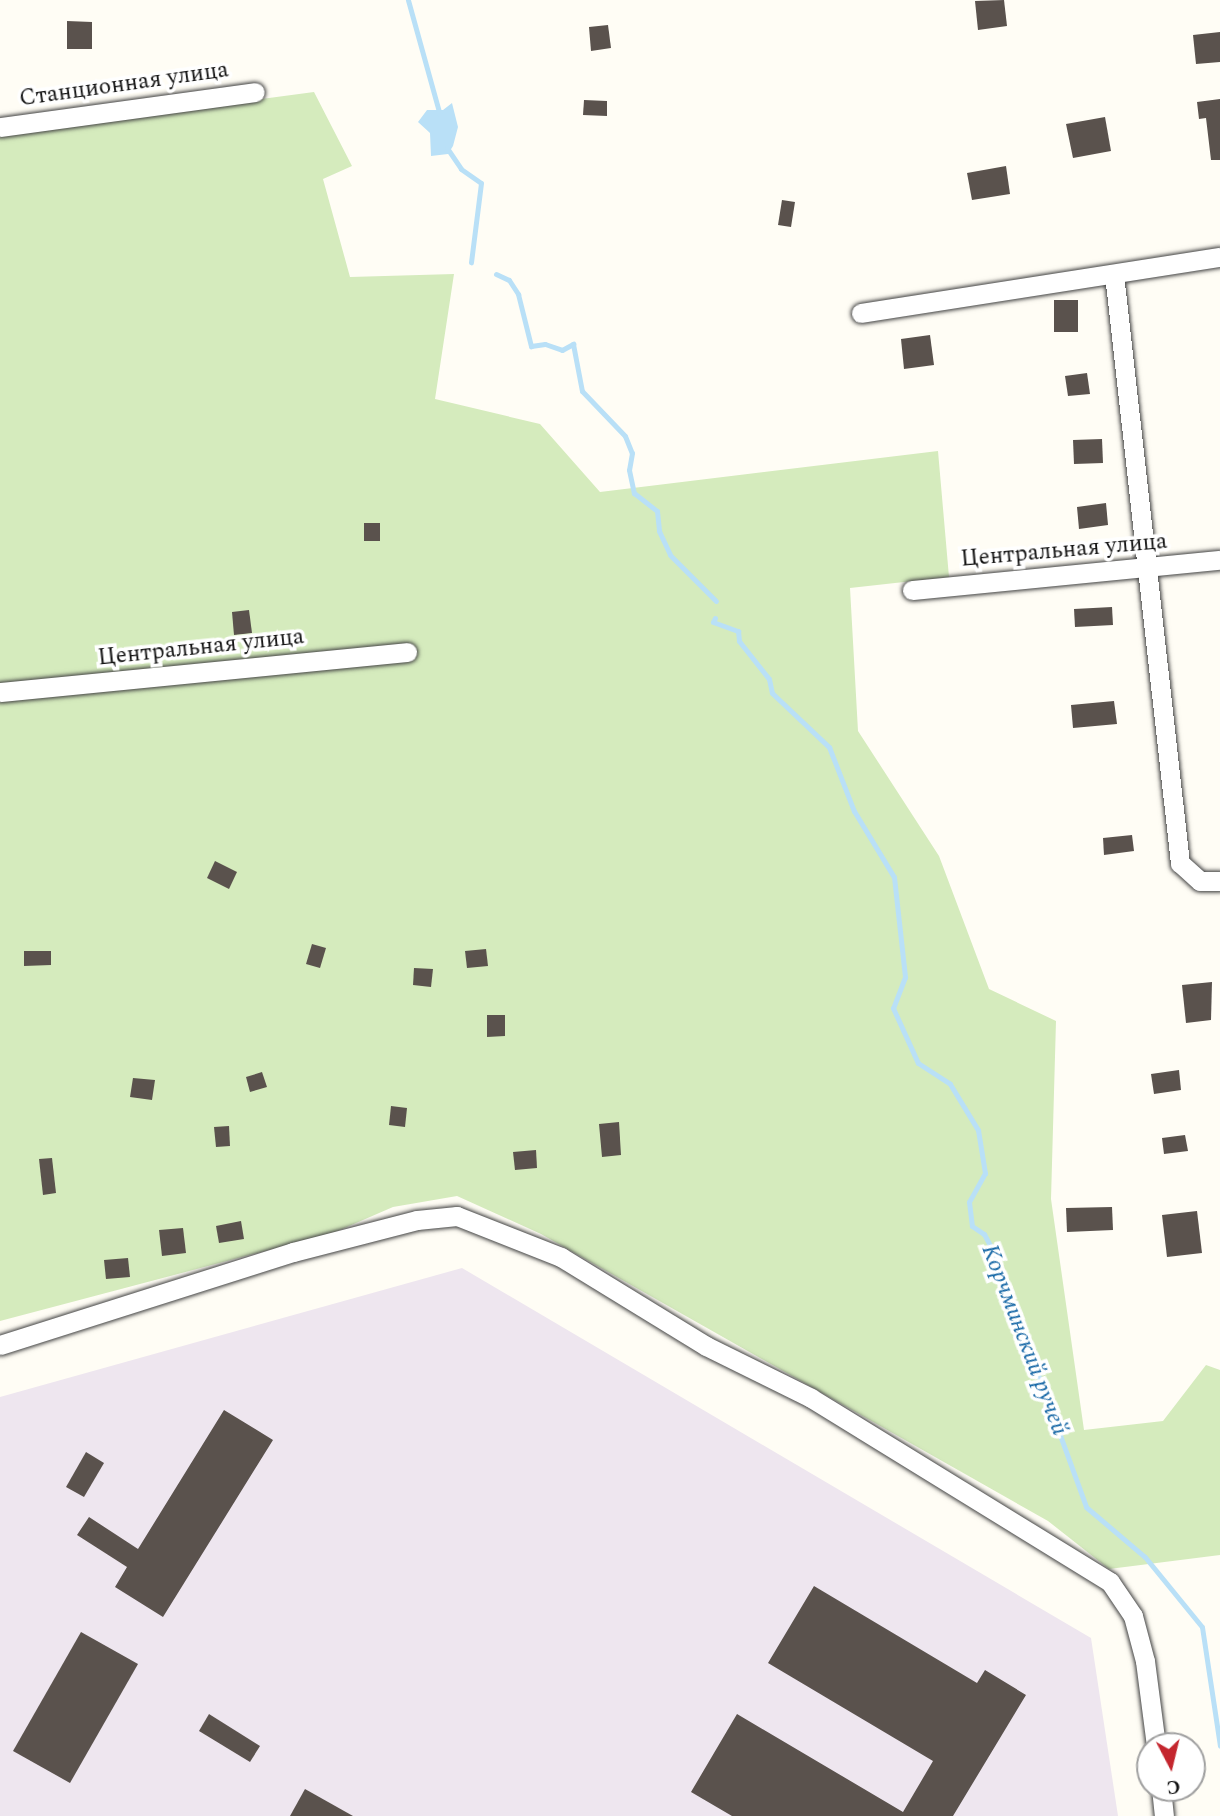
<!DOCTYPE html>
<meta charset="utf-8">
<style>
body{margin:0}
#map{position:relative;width:1220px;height:1816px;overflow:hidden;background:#fffdf5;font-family:Spectral,serif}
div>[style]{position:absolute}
.industrial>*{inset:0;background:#eee6ef}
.green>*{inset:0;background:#d5ebbd}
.water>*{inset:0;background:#b9e0f7}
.stream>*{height:5px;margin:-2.5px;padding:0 2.5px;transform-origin:2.5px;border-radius:2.5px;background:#b9e0f7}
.building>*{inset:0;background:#5a524d}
.roads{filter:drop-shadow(0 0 2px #444) drop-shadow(0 0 2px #444)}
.minor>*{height:19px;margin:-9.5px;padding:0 9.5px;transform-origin:9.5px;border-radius:9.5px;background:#fff}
span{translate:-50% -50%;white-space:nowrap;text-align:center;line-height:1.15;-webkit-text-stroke:7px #fff;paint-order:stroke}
.street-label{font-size:23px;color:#111}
.water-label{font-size:24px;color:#1768a6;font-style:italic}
.north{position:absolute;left:1136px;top:1732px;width:70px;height:70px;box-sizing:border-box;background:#fff;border:2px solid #a0a0a0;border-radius:50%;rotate:173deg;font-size:19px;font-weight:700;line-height:28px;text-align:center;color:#111}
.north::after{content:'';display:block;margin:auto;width:24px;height:32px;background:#c4262e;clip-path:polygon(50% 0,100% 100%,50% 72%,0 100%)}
</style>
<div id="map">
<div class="industrial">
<i style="clip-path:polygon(462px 1268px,1091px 1638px,1118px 1816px,0 1816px,0 1397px)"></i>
</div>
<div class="green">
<i style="clip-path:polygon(314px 92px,352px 166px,323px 179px,350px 277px,454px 274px,435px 399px,540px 424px,600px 492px,938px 451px,949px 577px,850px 588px,858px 731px,939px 856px,989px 989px,1056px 1021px,1051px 1199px,1084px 1430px,1163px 1421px,1206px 1365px,1220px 1370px,1220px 1555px,1109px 1569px,1048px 1521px,541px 1234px,457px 1196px,393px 1207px,333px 1233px,0 1321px,0 134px)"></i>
</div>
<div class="water">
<i style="clip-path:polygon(452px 103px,458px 127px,453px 146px,448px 154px,431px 156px,430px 133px,418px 122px,427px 110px,443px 110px)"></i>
</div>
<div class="stream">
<i style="left:408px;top:0;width:119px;rotate:74.5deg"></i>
<i style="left:447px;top:148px;width:25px;rotate:56deg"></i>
<i style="left:461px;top:169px;width:24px;rotate:35deg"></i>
<i style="left:481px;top:183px;width:80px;rotate:97.2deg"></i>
<i style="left:496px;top:274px;width:14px;rotate:25deg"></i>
<i style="left:509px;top:280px;width:17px;rotate:57deg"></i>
<i style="left:518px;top:294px;width:54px;rotate:76deg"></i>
<i style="left:531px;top:346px;width:14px;rotate:-8deg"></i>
<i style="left:545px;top:344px;width:18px;rotate:19deg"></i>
<i style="left:562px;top:350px;width:13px;rotate:-29deg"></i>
<i style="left:573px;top:344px;width:48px;rotate:79.2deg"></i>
<i style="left:582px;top:391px;width:62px;rotate:46.3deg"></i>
<i style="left:625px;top:436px;width:18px;rotate:68deg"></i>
<i style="left:632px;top:453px;width:17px;rotate:100deg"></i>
<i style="left:629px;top:470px;width:24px;rotate:78deg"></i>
<i style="left:634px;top:493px;width:29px;rotate:38deg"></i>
<i style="left:657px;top:511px;width:20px;rotate:84deg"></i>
<i style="left:659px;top:531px;width:26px;rotate:65deg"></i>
<i style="left:670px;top:555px;width:65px;rotate:45deg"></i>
<i style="left:715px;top:618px;width:4px;rotate:117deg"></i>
<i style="left:713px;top:622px;width:27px;rotate:20deg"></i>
<i style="left:738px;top:631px;width:10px;rotate:84deg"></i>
<i style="left:739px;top:641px;width:48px;rotate:51.7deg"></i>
<i style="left:769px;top:679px;width:14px;rotate:78deg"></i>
<i style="left:772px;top:693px;width:79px;rotate:43.5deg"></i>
<i style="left:829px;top:747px;width:69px;rotate:68.7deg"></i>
<i style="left:854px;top:811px;width:77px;rotate:58.8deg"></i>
<i style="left:894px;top:877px;width:101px;rotate:83.7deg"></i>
<i style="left:905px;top:977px;width:33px;rotate:111deg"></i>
<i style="left:893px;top:1008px;width:60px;rotate:65.6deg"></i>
<i style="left:918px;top:1063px;width:38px;rotate:33deg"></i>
<i style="left:950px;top:1084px;width:54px;rotate:58.7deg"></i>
<i style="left:978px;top:1130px;width:44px;rotate:80.8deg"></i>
<i style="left:985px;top:1173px;width:33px;rotate:119deg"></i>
<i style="left:969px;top:1202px;width:24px;rotate:83deg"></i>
<i style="left:972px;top:1226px;width:14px;rotate:34deg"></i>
<i style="left:984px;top:1234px;width:19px;rotate:62deg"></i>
<i style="left:993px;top:1251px;width:272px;rotate:70deg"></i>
<i style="left:1086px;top:1507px;width:77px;rotate:40.3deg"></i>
<i style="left:1145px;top:1557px;width:90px;rotate:50.8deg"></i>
<i style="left:1202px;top:1627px;width:120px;rotate:81.4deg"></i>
</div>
<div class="building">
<i style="clip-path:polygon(1004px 0,1007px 26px,978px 30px,975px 1px)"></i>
<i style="clip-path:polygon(67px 21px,92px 22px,92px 49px,67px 49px)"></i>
<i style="clip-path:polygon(608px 25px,611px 48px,591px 51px,589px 27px)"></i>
<i style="clip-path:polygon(1220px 32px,1220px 62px,1196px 64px,1193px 35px)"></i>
<i style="clip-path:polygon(1220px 99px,1220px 160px,1211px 160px,1206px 118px,1199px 119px,1197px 102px)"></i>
<i style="clip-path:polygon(584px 100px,607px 101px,607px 116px,583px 115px)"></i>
<i style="clip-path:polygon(1105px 117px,1111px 151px,1073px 158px,1066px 124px)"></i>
<i style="clip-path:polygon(1006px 166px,1010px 194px,972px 200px,967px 173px)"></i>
<i style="clip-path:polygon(782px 200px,795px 202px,791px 227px,778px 225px)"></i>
<i style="clip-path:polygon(1054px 300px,1078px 300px,1078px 332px,1054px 332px)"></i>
<i style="clip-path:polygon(930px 335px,934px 365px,904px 369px,901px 339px)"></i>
<i style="clip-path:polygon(1087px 373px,1090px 394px,1068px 396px,1065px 376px)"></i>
<i style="clip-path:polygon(1102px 439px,1103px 463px,1074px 464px,1073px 440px)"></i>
<i style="clip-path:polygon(1106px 503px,1108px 525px,1079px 529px,1077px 507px)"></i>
<i style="clip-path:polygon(364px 523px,380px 523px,380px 541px,364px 541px)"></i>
<i style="clip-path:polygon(1112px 607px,1113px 625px,1075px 627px,1074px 609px)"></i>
<i style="clip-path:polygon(249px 610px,252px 633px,234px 635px,232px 612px)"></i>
<i style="clip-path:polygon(1114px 701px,1117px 724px,1073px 728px,1071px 705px)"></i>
<i style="clip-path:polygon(1132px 835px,1134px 851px,1104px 855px,1103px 838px)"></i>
<i style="clip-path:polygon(215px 861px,237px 872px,229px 889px,207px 878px)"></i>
<i style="clip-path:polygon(312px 944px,326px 948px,320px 968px,306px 964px)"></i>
<i style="clip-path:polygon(486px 949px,488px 966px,467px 968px,465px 951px)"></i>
<i style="clip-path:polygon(24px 951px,51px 951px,51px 965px,24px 966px)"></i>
<i style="clip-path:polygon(414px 968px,433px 969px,431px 987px,413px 985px)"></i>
<i style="clip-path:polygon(1212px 982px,1211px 1020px,1186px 1023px,1182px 985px)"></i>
<i style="clip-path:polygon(487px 1015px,505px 1015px,505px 1036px,487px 1037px)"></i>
<i style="clip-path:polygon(1179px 1070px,1181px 1090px,1154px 1094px,1151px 1074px)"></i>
<i style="clip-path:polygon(262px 1072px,267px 1087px,250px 1092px,246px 1077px)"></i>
<i style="clip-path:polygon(133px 1078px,155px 1080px,152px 1100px,130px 1097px)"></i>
<i style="clip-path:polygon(391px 1106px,407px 1108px,405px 1127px,389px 1125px)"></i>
<i style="clip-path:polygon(619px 1122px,621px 1155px,602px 1157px,599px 1124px)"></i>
<i style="clip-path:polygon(229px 1126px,230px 1146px,216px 1147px,214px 1127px)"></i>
<i style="clip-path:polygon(1185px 1135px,1188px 1151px,1164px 1154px,1162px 1138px)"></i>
<i style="clip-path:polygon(536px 1150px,537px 1168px,515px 1170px,513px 1152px)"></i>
<i style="clip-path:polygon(52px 1158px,56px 1193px,43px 1195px,39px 1159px)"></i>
<i style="clip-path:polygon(1112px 1207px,1113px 1230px,1067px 1232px,1066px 1208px)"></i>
<i style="clip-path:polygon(1197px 1211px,1202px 1253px,1167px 1257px,1162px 1215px)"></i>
<i style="clip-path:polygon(241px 1221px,244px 1239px,219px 1243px,216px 1226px)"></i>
<i style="clip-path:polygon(183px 1228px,186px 1253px,162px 1256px,159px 1230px)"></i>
<i style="clip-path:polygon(128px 1258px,130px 1277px,106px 1279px,104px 1260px)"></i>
<i style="clip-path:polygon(224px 1410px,273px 1440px,163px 1617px,115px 1587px,127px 1567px,77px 1535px,89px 1517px,138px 1549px)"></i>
<i style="clip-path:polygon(86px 1452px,104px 1463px,84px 1497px,66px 1487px)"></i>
<i style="clip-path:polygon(814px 1586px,977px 1683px,985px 1670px,1026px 1695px,953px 1816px,732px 1816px,691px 1792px,737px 1714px,903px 1812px,933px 1761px,768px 1663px)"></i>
<i style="clip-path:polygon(81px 1632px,138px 1664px,70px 1783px,13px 1751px)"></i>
<i style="clip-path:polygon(209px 1714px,260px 1746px,250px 1762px,199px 1731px)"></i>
<i style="clip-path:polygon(305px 1789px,353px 1816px,290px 1816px)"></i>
</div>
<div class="roads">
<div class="minor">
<i style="left:0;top:127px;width:257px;rotate:-7.8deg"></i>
<i style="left:1114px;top:274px;width:593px;rotate:83.61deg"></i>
<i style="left:1180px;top:863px;width:27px;rotate:42deg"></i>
<i style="left:1200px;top:881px;width:20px"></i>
<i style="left:861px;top:313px;width:363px;rotate:-8.9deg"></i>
<i style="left:912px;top:590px;width:309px;rotate:-5.6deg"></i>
<i style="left:0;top:692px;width:409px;rotate:-5.6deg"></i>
<i style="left:0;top:1345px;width:307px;rotate:-17.6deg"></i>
<i style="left:293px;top:1252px;width:128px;rotate:-14.5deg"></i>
<i style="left:417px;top:1220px;width:40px;rotate:-5.7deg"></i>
<i style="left:457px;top:1216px;width:112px;rotate:21.5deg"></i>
<i style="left:561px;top:1257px;width:170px;rotate:31.5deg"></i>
<i style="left:706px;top:1346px;width:117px;rotate:26.3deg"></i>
<i style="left:811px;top:1398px;width:351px;rotate:31.6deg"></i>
<i style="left:1110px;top:1582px;width:41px;rotate:55.9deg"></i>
<i style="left:1133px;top:1616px;width:47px;rotate:75.1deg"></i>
<i style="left:1145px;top:1661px;width:86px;rotate:82.6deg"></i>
<i style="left:1161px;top:1788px;width:28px;rotate:84deg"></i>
</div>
</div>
<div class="street-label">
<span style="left:124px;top:85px;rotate:-8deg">Станционная улица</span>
<span style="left:1064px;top:551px;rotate:-5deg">Центральная улица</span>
<span style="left:201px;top:648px;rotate:-6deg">Центральная улица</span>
</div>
<div class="water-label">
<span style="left:1024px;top:1340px;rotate:69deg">Корчминский ручей</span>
</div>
<div class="north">С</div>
</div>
